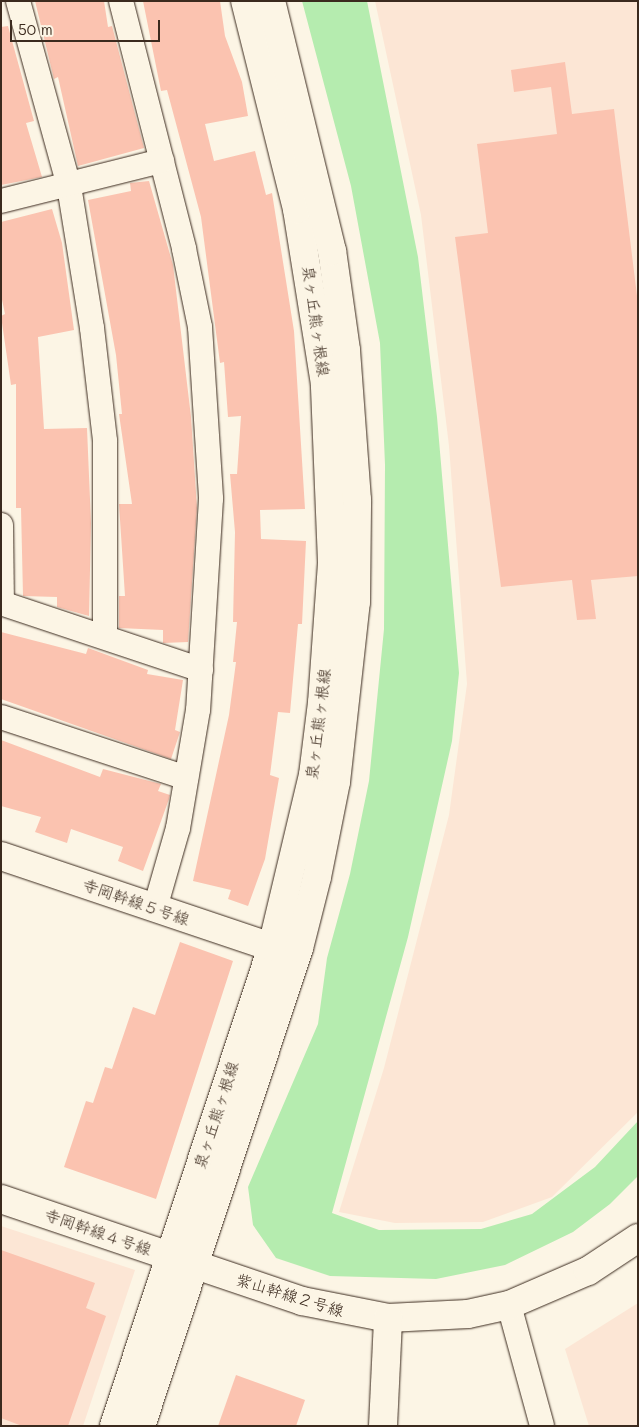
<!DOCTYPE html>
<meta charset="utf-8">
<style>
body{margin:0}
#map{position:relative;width:639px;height:1427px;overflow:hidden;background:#fcf5e5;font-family:Mali,"Klee One",sans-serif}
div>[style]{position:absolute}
.built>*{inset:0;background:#fce6d5}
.green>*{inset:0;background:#b5ecaf}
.building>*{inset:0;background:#fbc3b0}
.roads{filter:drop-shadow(0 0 1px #3b2a1e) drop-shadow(0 0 1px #3b2a1e)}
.street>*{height:24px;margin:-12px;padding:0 12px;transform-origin:12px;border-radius:12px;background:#fcf5e5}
.secondary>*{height:28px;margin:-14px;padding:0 14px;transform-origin:14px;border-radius:14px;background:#fcf5e5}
span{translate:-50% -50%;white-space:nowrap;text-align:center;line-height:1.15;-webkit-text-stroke:4.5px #fcf5e5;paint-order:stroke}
.street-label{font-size:16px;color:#3b2a1e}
.frame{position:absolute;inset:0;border:2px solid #3b2a1e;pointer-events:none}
.scale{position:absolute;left:10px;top:20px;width:150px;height:22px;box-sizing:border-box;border:2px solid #3b2a1e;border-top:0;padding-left:6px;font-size:15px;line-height:18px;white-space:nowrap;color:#3b2a1e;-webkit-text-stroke:4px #fcf5e5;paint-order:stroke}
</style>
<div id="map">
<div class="built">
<i style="clip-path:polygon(375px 1px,638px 1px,638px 1112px,552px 1197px,483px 1222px,395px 1223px,339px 1212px,384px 1068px,449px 815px,467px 684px,449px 446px,421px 215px)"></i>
<i style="clip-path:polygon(1px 1226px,135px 1270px,83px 1426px,1px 1426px)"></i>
<i style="clip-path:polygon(638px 1303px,638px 1426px,589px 1426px,565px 1349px)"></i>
</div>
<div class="green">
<i style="clip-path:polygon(302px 1px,367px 1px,418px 257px,437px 417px,459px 673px,452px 741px,408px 937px,332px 1213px,379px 1230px,481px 1229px,532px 1214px,595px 1167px,638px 1121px,638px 1176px,610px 1204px,573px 1232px,505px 1265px,436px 1279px,330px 1276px,276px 1258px,253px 1225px,248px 1187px,318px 1024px,327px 958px,350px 874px,369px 781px,384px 629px,385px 465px,380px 343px,351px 186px)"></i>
</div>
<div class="building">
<i style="clip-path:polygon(35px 1px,104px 1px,108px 27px,112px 26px,144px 148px,78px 166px,58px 77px,54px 79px)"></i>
<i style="clip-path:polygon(143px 1px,220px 1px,225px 36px,242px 82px,248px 116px,205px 124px,214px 161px,255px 151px,266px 195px,272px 193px,294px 331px,305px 509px,260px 510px,261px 539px,306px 541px,302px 624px,298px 624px,290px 713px,278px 712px,270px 775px,279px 778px,265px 859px,248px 906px,228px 899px,231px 890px,193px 881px,229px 715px,236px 662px,233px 662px,237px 622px,233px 622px,235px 532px,230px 474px,237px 474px,241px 416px,228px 417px,224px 362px,220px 363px,201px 217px,167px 90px,161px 91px)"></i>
<i style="clip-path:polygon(8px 26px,34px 121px,26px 123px,42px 177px,1px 185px,1px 27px)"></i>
<i style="clip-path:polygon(565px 62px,572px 114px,614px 109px,638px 304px,638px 576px,591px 580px,596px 619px,577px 620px,572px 580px,501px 587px,455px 237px,488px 233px,477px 144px,557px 134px,551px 87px,514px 92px,511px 70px)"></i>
<i style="clip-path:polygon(149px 181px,173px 265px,191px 417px,197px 508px,188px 642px,163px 643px,163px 630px,119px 628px,119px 596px,125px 596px,119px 504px,132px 504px,119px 414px,122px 414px,116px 355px,88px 200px,131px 191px,130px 183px)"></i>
<i style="clip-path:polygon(52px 209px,62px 243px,74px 330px,38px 337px,44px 429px,87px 428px,91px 523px,89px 616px,57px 607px,57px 597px,23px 596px,21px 508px,16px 508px,16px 384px,11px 385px,1px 316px,5px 314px,1px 295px,1px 222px)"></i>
<i style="clip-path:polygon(1px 632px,86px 654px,88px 648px,148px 670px,147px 674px,183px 680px,175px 730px,180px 732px,171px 759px,1px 699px)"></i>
<i style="clip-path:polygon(1px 740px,100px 777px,103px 769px,161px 784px,158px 791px,170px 795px,169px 799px,143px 871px,118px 861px,123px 847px,71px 829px,67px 843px,35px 832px,41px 817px,1px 806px)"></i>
<i style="clip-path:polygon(180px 942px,233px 961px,156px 1199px,64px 1167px,86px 1101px,93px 1103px,105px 1067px,112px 1069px,133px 1007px,155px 1015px)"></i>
<i style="clip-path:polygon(1px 1250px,95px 1283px,86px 1308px,106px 1316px,68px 1426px,22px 1426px,1px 1418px)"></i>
<i style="clip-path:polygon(236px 1375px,305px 1400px,296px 1426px,218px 1426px)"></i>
</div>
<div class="roads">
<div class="street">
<i style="left:18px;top:1px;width:192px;rotate:74.6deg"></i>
<i style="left:69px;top:186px;width:144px;rotate:80.8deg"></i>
<i style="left:92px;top:328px;width:114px;rotate:83.4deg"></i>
<i style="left:105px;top:441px;width:195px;rotate:90deg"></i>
<i style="left:121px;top:1px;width:256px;rotate:75.7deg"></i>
<i style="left:184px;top:249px;width:80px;rotate:78.4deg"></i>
<i style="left:200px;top:327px;width:172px;rotate:86.3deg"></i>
<i style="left:211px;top:499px;width:211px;rotate:93.5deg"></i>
<i style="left:198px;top:710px;width:120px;rotate:99.6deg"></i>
<i style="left:178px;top:828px;width:83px;rotate:106deg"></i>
<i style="left:1px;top:201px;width:166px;rotate:-14deg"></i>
<i style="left:1px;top:525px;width:78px;rotate:89.3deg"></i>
<i style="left:1px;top:603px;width:211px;rotate:18.5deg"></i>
<i style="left:1px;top:717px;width:195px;rotate:18.2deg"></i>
<i style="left:509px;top:1305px;width:125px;rotate:74.7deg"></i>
</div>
<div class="secondary">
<i style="left:1px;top:856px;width:286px;rotate:18.6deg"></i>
<i style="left:1px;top:1199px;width:318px;rotate:18.7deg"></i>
<i style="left:302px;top:1301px;width:88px;rotate:11.2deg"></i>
<i style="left:388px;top:1318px;width:80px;rotate:-2.9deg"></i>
<i style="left:468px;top:1314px;width:42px;rotate:-12.4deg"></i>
<i style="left:509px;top:1305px;width:86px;rotate:-23.3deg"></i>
<i style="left:588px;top:1271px;width:60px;rotate:-33.4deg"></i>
<i style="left:114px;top:1426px;width:504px;rotate:-71.74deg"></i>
<i style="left:272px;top:947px;width:177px;rotate:-76.6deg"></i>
<i style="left:313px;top:775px;width:73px;rotate:-82.9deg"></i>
<i style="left:322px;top:703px;width:141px;rotate:-85.9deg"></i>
<i style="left:332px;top:562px;width:178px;rotate:-92.3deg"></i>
<i style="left:325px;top:384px;width:177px;rotate:-99.1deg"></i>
<i style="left:297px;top:209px;width:214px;rotate:-104deg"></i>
<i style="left:141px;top:1426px;width:503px;rotate:-71.71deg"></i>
<i style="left:299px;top:948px;width:73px;rotate:-75.8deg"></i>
<i style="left:317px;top:877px;width:97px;rotate:-78.7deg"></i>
<i style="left:336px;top:782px;width:181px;rotate:-83.7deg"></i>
<i style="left:356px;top:602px;width:102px;rotate:-89.4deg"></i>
<i style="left:357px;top:500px;width:150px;rotate:-94.2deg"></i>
<i style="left:346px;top:350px;width:100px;rotate:-98deg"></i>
<i style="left:332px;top:251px;width:257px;rotate:-103.7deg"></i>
<i style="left:383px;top:1426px;width:108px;rotate:-87.3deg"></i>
</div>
</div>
<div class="street-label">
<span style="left:316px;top:321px;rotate:82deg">泉ヶ丘熊ヶ根線</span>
<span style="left:318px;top:724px;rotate:-83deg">泉ヶ丘熊ヶ根線</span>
<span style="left:136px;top:902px;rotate:19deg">寺岡幹線５号線</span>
<span style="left:216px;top:1115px;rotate:-72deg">泉ヶ丘熊ヶ根線</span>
<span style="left:98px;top:1232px;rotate:19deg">寺岡幹線４号線</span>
<span style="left:290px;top:1295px;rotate:17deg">紫山幹線２号線</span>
</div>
<div class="frame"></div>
<div class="scale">50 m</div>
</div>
